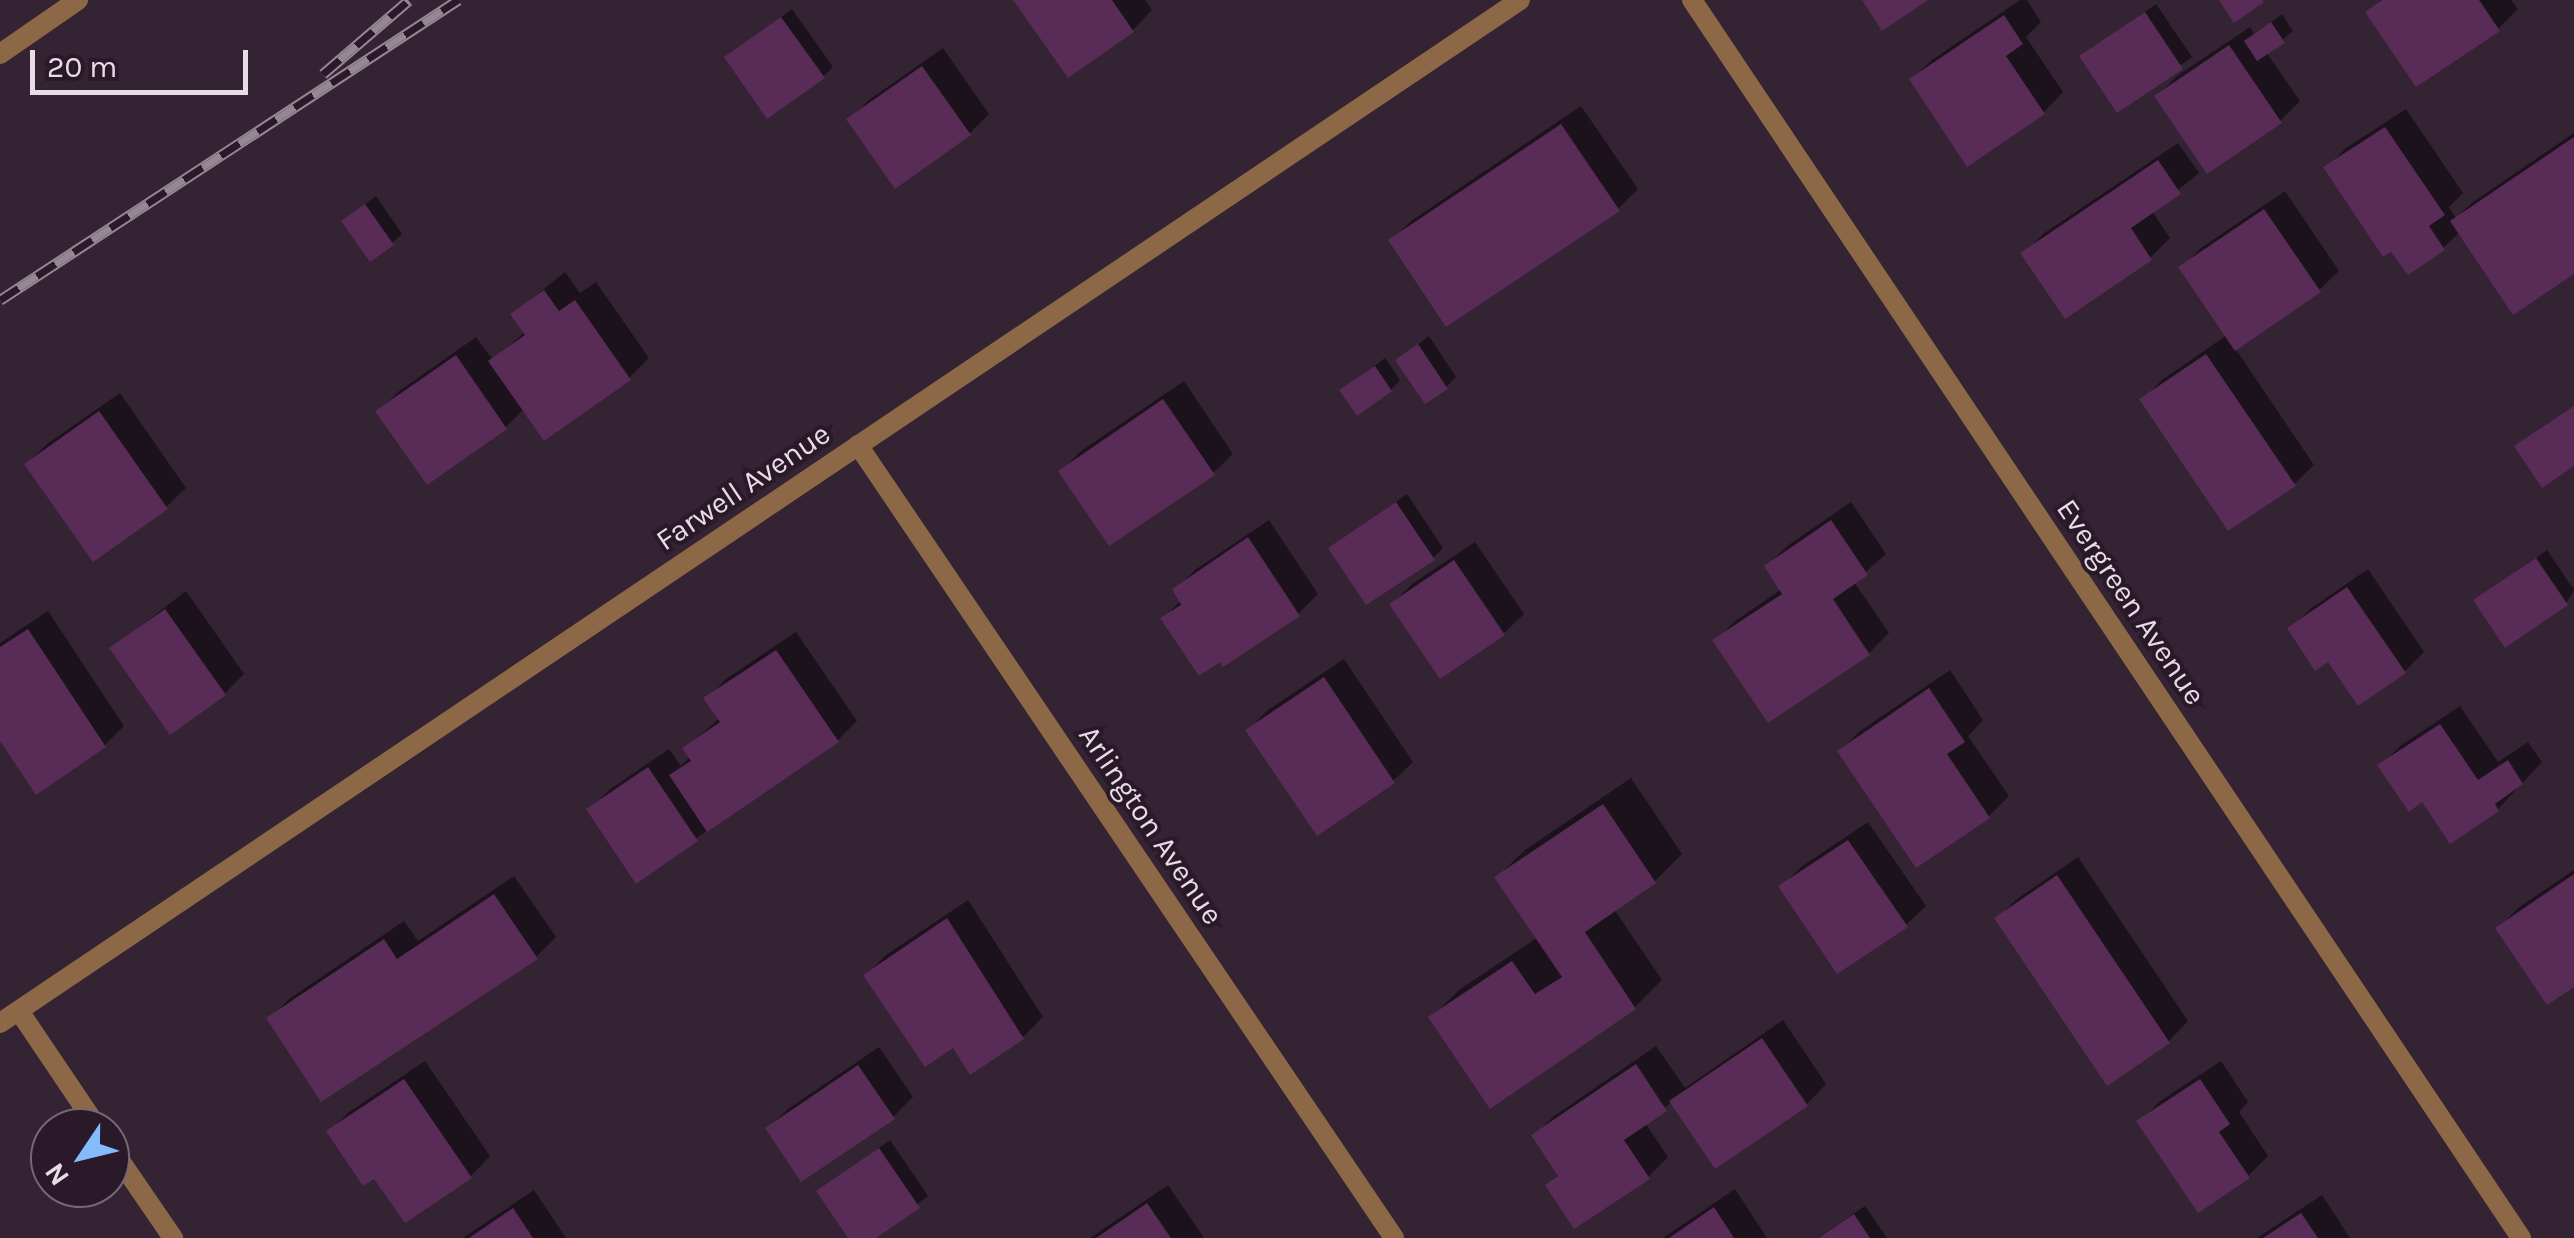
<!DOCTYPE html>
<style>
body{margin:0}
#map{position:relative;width:2574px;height:1238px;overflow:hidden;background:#342333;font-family:Karla,sans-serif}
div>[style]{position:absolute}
.shadow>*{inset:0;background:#0007}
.building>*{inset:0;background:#582c57}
.minor>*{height:20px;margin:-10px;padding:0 10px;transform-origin:10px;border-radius:10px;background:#8c6846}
.rail>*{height:11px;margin-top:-5.5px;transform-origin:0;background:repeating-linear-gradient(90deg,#2a1929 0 22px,#958794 0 44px);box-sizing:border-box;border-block:2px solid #958794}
span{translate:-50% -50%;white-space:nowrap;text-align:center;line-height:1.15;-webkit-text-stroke:8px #2a1929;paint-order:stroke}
.street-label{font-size:30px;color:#e8dde7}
.north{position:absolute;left:30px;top:1108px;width:100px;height:100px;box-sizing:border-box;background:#2a1929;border:2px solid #766775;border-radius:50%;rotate:235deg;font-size:28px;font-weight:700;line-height:40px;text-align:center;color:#e8dde7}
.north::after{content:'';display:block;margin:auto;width:35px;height:45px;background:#84bcfb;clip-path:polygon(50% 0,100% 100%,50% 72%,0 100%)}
.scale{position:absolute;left:30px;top:50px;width:218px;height:45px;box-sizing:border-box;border:5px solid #e8dde7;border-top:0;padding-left:12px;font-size:30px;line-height:35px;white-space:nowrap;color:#e8dde7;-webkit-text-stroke:8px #2a1929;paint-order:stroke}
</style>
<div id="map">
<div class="shadow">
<i style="clip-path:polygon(1019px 0,1145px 0,1152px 10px,1133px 30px,1069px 75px)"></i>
<i style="clip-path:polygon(2020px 0,2027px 0,2041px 22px,2026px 37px,2063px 92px,2044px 112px,1968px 163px,1912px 79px,1932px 60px)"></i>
<i style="clip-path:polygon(2381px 0,2511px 0,2518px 9px,2498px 29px,2368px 12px)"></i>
<i style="clip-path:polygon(2156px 4px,2192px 57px,2118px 110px,2082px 57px)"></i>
<i style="clip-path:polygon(792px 9px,833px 67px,823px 77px,727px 57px)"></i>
<i style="clip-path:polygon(2282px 14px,2293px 31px,2266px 52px,2300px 101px,2280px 121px,2157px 96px,2177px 76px,2250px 27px,2254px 34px)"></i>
<i style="clip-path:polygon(943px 48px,989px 114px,969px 134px,849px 120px,869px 100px)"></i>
<i style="clip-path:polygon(1581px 106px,1638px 189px,1618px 209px,1391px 241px,1411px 221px)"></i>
<i style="clip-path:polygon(2406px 109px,2463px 193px,2449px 207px,2456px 218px,2473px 202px,2574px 133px,2574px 271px,2460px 232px,2443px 248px,2327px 168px,2346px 148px)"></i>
<i style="clip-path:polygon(2178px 143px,2199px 173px,2152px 211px,2170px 238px,2150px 258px,2024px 254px,2043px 234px)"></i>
<i style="clip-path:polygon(2285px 191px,2339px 271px,2319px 290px,2235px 348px,2314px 465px,2294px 484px,2142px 400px,2162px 380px,2227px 335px,2181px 268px,2201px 248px)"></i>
<i style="clip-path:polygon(376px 196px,402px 234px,392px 243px,344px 221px)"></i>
<i style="clip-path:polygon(565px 272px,580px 293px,596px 282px,649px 358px,629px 378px,524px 409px,506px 427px,428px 482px,379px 411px,398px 392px,476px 337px,493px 360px,525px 332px,513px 314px)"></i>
<i style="clip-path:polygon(1429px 336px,1456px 377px,1446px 387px,1398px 360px)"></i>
<i style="clip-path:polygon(1385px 358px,1400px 380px,1391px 390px,1343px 390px)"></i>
<i style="clip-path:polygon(1184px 381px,1233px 454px,1213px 473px,1061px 471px,1081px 451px)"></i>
<i style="clip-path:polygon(120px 393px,186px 488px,166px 507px,27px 464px,47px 444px)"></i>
<i style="clip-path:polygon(1407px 494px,1443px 548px,1433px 558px,1331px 548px)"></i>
<i style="clip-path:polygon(1851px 502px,1886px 554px,1854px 582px,1889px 633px,1869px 653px,1769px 720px,1716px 640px,1735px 621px,1782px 589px,1767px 566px,1787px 546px)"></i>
<i style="clip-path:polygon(1269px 520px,1318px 594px,1298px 614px,1163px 619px,1181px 600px,1175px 590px,1195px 570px)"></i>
<i style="clip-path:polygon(1475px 542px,1524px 614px,1504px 633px,1392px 604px,1412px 584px)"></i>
<i style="clip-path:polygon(2547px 550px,2574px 590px,2566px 603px,2476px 600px)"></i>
<i style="clip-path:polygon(2368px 569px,2424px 652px,2404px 672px,2329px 658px,2291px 629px,2310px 609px)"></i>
<i style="clip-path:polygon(186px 591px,244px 674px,224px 694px,112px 648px)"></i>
<i style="clip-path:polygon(48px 611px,124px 726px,104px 746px,0 736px,0 643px)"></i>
<i style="clip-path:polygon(796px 632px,857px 721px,838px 740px,636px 880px,589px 810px,609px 790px,669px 749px,681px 766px,691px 756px,685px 748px,720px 718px,707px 699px,726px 679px)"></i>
<i style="clip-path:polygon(1344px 659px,1413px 762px,1393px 781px,1248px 730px,1268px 710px)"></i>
<i style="clip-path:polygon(1950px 670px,1983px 720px,1968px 736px,2009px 796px,1989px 816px,1917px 864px,1840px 751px,1860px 731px)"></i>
<i style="clip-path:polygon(2460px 706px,2498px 762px,2528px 742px,2542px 762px,2498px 809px,2423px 799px,2381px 766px,2400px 746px)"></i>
<i style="clip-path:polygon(1631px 778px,1682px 854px,1655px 881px,1614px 909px,1662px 980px,1634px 1008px,1432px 1017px,1459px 990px,1538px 937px,1497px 877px,1525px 850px)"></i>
<i style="clip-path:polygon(1868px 822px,1926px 906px,1906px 925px,1782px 886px,1801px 867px)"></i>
<i style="clip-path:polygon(2078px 857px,2188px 1021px,2169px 1041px,1997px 918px,2017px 899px)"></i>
<i style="clip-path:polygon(2574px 870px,2574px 984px,2499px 928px,2518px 908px)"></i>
<i style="clip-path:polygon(514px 876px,556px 937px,536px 957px,269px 1019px,289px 999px,404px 921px,418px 941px)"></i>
<i style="clip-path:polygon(968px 900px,1043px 1017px,1023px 1037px,971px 1072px,954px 1045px,866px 975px,886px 955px)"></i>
<i style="clip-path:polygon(1783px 1020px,1826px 1084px,1807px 1104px,1716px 1166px,1672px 1102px,1645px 1123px,1668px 1157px,1648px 1177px,1548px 1185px,1559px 1174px,1534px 1136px,1554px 1116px,1656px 1046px,1685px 1088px)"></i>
<i style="clip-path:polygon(879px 1047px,913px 1097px,893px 1117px,768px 1128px,788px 1109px)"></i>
<i style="clip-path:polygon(425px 1061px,490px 1156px,471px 1176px,406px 1219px,375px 1176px,329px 1132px,349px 1112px)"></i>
<i style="clip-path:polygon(2221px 1061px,2248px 1102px,2239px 1112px,2268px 1156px,2248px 1176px,2140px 1122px,2159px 1102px)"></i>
<i style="clip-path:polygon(890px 1140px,928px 1196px,872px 1238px,851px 1238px,820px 1191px)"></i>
<i style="clip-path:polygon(1168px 1185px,1204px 1238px,1090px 1238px,1093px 1236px)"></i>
<i style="clip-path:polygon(1735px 1189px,1767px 1238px,1663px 1238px)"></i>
<i style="clip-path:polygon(534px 1190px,566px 1238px,463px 1238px)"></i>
<i style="clip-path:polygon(2322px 1195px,2350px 1238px,2257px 1238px)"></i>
<i style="clip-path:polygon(1865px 1206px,1887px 1238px,1817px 1238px)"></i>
</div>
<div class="building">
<i style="clip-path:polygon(1013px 0,1112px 0,1134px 32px,1068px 78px)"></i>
<i style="clip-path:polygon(1862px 0,1928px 0,1882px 31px)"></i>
<i style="clip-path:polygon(2219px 0,2262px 0,2264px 2px,2234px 23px)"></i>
<i style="clip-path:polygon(2382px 0,2479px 0,2500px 31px,2416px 87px,2365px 12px)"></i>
<i style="clip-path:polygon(2145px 12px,2183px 69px,2117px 113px,2079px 56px)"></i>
<i style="clip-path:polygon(2004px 15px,2023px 44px,2006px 56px,2045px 114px,1967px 167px,1909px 79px)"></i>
<i style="clip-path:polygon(781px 17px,825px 78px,767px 119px,724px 57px)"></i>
<i style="clip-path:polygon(2271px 22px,2285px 43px,2257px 61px,2244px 41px)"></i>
<i style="clip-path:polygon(2229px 45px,2282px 123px,2207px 174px,2154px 96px)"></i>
<i style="clip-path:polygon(922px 66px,971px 135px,895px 189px,846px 119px)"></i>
<i style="clip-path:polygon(1561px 124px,1620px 211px,1446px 327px,1388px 240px)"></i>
<i style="clip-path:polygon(2385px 127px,2445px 215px,2429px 226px,2445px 250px,2408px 275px,2391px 252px,2383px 257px,2323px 167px)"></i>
<i style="clip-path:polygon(2574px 137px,2574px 274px,2513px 315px,2450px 221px)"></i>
<i style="clip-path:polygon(2158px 160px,2181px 194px,2131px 228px,2152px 260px,2065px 319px,2020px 253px)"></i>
<i style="clip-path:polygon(365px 204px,394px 245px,370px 262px,341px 221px)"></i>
<i style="clip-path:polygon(2264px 209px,2321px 292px,2235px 351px,2178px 267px)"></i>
<i style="clip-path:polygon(544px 290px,559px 311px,575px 300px,631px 380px,544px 441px,488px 361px,525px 335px,510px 314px)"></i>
<i style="clip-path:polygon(1418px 344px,1448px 389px,1425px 404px,1395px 360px)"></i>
<i style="clip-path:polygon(2206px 354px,2296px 486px,2228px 531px,2139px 399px)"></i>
<i style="clip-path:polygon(456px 355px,507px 429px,427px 485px,375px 411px)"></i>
<i style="clip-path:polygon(1375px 366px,1392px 391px,1357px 416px,1339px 390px)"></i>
<i style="clip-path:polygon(1163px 399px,1215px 475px,1109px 546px,1058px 471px)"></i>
<i style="clip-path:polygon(2574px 406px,2574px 466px,2542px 488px,2514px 446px)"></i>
<i style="clip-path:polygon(99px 411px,168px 509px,93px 562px,24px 464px)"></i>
<i style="clip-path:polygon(1396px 502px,1435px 560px,1366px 605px,1328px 548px)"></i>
<i style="clip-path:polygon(1831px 520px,1868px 575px,1833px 599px,1870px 655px,1768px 723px,1712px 640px,1782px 594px,1764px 566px)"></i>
<i style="clip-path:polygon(1248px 537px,1300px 616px,1223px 667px,1220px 662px,1199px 676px,1160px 618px,1181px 605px,1172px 589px)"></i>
<i style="clip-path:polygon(2536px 558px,2568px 605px,2505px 648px,2473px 600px)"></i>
<i style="clip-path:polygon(1454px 560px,1505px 635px,1440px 679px,1389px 604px)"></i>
<i style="clip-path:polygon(2347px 587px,2406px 673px,2358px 706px,2328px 662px,2315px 671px,2287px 628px)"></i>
<i style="clip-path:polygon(165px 609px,226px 695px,170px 735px,109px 648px)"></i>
<i style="clip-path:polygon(28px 629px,106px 747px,36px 795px,0 741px,0 647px)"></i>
<i style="clip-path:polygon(776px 650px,839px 742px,707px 832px,669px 775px,691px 761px,682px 748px,720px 722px,703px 698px)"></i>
<i style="clip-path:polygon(1324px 677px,1395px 783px,1317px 836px,1245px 730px)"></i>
<i style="clip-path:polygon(1929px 688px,1965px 742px,1947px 754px,1990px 818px,1916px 868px,1837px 751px)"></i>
<i style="clip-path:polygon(2440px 724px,2478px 780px,2508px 760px,2523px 784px,2495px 804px,2499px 811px,2450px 844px,2422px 802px,2409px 812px,2377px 765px)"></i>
<i style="clip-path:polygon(648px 767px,698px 841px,636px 884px,586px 809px)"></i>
<i style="clip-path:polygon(1603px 804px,1656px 883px,1585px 932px,1636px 1009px,1490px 1109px,1428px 1017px,1512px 961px,1535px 994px,1562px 977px,1494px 877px)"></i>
<i style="clip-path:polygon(1848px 840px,1908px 927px,1837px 974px,1778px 886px)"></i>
<i style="clip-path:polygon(2574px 874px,2574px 987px,2547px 1005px,2495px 928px)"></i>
<i style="clip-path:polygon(2057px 875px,2170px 1043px,2107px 1086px,1994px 918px)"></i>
<i style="clip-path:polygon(494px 894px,538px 959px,321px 1102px,266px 1018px,384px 939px,397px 959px)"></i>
<i style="clip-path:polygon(947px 918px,1024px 1039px,970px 1075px,953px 1048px,925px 1067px,863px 975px)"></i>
<i style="clip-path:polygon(1762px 1038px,1808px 1106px,1715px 1169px,1669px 1101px)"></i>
<i style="clip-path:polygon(1636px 1064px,1667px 1111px,1624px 1140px,1650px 1179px,1574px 1229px,1545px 1185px,1558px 1176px,1531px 1135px)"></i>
<i style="clip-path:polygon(858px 1065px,895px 1119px,801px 1182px,765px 1128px)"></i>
<i style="clip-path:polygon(404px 1079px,472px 1178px,405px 1223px,374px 1179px,363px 1186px,326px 1131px)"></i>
<i style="clip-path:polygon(2200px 1079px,2230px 1124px,2219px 1132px,2250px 1178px,2198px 1213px,2136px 1121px)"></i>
<i style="clip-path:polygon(879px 1148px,920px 1208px,876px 1238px,848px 1238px,816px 1191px)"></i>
<i style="clip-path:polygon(1147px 1203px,1171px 1238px,1096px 1238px,1118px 1223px)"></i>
<i style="clip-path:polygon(1714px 1207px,1734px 1238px,1669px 1238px)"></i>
<i style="clip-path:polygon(513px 1208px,533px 1238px,469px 1238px)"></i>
<i style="clip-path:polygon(2301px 1213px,2318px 1238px,2263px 1238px)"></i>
<i style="clip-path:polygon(1854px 1214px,1870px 1238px,1818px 1238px)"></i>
</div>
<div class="minor">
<i style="left:1692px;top:0;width:1490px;rotate:56.19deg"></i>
<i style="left:0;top:54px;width:95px;rotate:-34.7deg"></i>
<i style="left:858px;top:445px;width:957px;rotate:55.94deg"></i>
<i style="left:19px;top:1011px;width:141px;rotate:56deg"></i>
<i style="left:0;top:1023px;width:1832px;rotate:-33.94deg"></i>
<i style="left:110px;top:1146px;width:112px;rotate:55.6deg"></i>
</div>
<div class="rail">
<i style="left:323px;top:74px;width:113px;rotate:-40.7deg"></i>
<i style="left:0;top:300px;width:548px;rotate:-33.23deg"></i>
</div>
<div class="street-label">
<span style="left:743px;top:487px;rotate:-34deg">Farwell Avenue</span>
<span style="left:2131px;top:602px;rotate:56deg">Evergreen Avenue</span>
<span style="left:1151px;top:825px;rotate:56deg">Arlington Avenue</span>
</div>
<div class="north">N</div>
<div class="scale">20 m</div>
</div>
